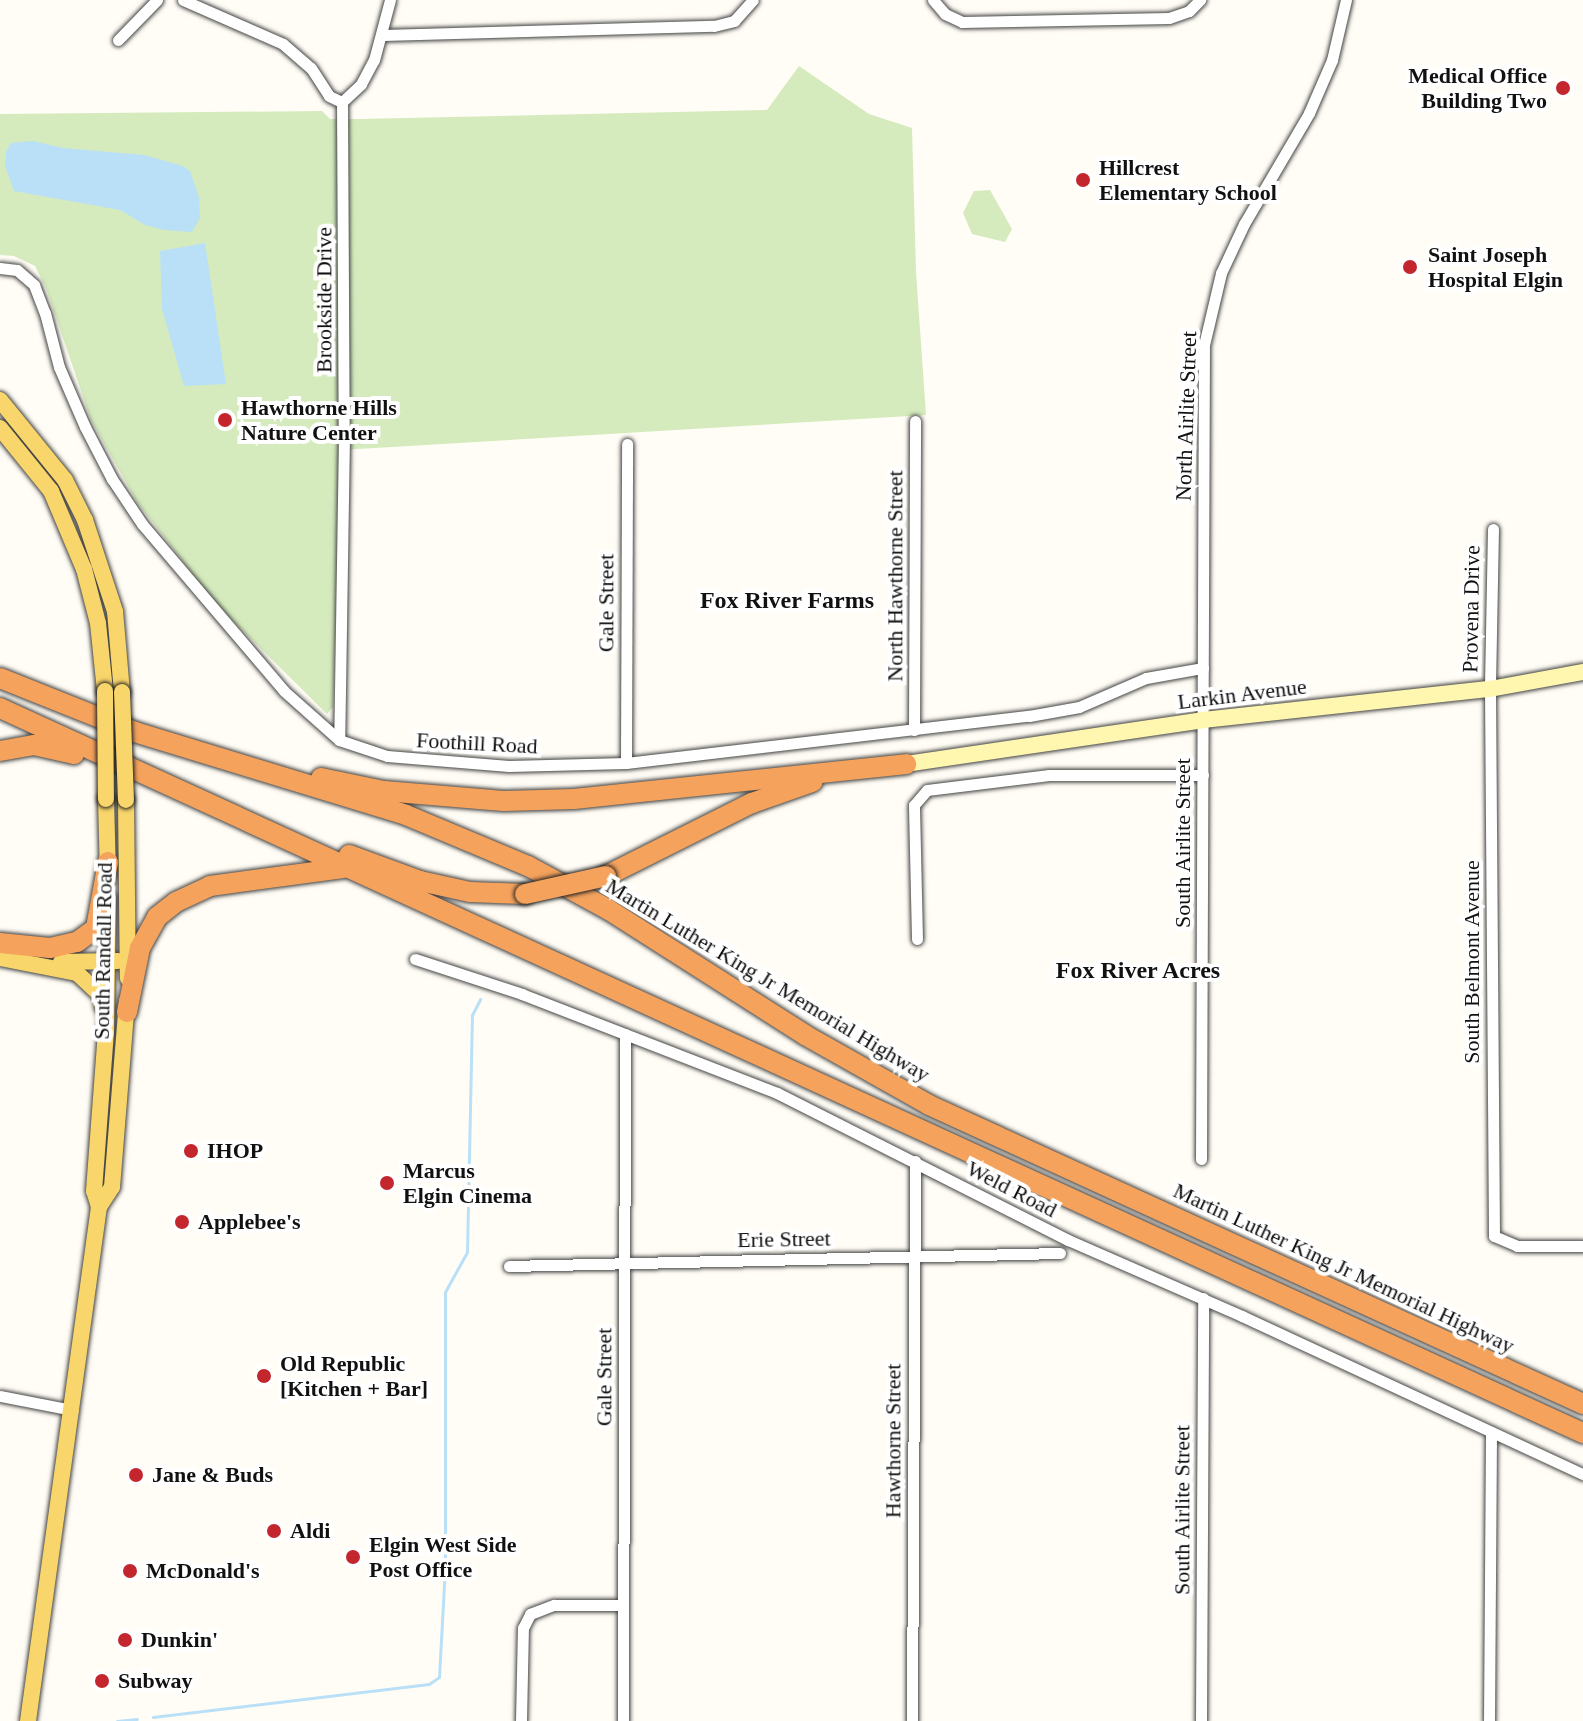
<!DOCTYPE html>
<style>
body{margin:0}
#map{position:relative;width:1583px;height:1721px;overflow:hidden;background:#fffdf5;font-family:"Times New Roman",serif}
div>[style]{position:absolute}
.green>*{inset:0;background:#d5ebbd}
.water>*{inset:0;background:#b9e0f7}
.stream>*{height:3px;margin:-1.5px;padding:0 1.5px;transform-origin:1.5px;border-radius:1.5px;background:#b9e0f7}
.roads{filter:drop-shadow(0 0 2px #444) drop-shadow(0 0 2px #444)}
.street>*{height:11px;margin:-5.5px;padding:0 5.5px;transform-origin:5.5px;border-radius:5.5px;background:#fff}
.secondary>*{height:16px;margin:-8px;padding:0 8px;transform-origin:8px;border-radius:8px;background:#fff6b0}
.primary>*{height:16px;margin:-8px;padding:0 8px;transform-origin:8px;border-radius:8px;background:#f9d66b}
.highway>*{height:20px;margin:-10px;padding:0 10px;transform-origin:10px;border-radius:10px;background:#f5a25d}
.bridges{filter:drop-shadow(0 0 2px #222) drop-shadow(0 0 2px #222)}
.primary-bridge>*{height:16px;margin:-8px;padding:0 8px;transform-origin:8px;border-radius:8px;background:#f9d66b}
.highway-bridge>*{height:20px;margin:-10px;padding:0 10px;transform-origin:10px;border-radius:10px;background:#f5a25d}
.dots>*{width:22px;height:22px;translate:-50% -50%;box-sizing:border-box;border:4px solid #fff;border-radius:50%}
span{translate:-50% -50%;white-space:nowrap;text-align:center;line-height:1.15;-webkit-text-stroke:8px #fff;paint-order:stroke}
.poi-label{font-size:22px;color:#111;font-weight:700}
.right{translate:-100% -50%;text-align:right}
.left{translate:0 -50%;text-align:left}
.street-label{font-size:22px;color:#111}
.neighbourhood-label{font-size:24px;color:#111;font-weight:700}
</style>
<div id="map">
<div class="green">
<i style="clip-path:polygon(799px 66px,869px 114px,912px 128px,916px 272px,926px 415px,341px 450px,333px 707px,327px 714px,217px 605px,137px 502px,91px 420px,46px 288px,35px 266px,14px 256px,0 255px,0 114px,322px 111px,330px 119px,360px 119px,767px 110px)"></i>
<i style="clip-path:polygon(990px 190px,1012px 229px,1005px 242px,972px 234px,963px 213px,974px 191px)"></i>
</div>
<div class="water">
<i style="clip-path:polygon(33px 141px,63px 148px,144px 155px,183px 166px,190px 171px,199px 197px,200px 218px,192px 232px,164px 230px,145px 225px,120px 210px,14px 191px,5px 166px,6px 152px,11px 143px)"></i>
<i style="clip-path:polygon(205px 243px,226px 384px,184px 386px,162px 309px,160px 251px)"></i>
</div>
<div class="stream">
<i style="left:153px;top:1717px;width:278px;rotate:-6.8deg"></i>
<i style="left:429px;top:1684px;width:12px;rotate:-35deg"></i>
<i style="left:439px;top:1677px;width:112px;rotate:-86.9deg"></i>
<i style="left:445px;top:1565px;width:273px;rotate:-90deg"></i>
<i style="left:445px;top:1292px;width:46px;rotate:-61.2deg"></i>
<i style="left:467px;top:1252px;width:237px;rotate:-88.8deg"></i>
<i style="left:472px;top:1015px;width:18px;rotate:-63deg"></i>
<i style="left:117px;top:1721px;width:20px;rotate:-6deg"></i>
</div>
<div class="roads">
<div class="street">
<i style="left:183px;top:0;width:109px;rotate:23.7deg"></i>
<i style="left:283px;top:44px;width:37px;rotate:41deg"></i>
<i style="left:311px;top:68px;width:33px;rotate:57deg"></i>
<i style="left:329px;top:96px;width:14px;rotate:25deg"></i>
<i style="left:342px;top:102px;width:334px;rotate:89.7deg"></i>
<i style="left:344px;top:436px;width:304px;rotate:90.9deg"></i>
<i style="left:933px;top:0;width:18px;rotate:49deg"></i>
<i style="left:945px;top:14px;width:19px;rotate:25deg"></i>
<i style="left:962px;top:22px;width:207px;rotate:-1.1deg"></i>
<i style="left:1169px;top:18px;width:21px;rotate:-19deg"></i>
<i style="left:1189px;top:11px;width:16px;rotate:-45deg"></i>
<i style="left:383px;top:35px;width:331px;rotate:-1.6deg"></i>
<i style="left:714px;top:26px;width:21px;rotate:-14deg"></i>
<i style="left:734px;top:21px;width:28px;rotate:-48deg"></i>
<i style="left:118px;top:40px;width:56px;rotate:-45.7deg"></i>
<i style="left:342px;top:102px;width:26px;rotate:-43deg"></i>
<i style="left:361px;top:84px;width:27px;rotate:-62deg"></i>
<i style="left:374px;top:60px;width:62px;rotate:-75.1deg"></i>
<i style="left:0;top:268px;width:17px;rotate:7deg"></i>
<i style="left:17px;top:270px;width:23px;rotate:41deg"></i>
<i style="left:34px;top:285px;width:30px;rotate:69deg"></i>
<i style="left:45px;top:313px;width:56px;rotate:75.5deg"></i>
<i style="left:59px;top:367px;width:65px;rotate:66.6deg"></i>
<i style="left:85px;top:427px;width:59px;rotate:62.6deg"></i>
<i style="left:112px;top:479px;width:54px;rotate:56.3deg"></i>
<i style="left:142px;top:524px;width:219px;rotate:49.6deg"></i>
<i style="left:284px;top:691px;width:74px;rotate:41.7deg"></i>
<i style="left:339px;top:740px;width:51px;rotate:18.4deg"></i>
<i style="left:387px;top:756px;width:122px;rotate:4.7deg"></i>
<i style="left:509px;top:766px;width:117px;rotate:-1.5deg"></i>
<i style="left:626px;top:763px;width:406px;rotate:-6.7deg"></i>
<i style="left:1029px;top:716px;width:51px;rotate:-10.2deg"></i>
<i style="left:1079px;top:707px;width:73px;rotate:-23.4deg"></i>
<i style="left:1146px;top:678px;width:58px;rotate:-10deg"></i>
<i style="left:1493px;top:529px;width:160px;rotate:91.1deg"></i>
<i style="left:1490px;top:689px;width:547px;rotate:89.58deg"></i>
<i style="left:1494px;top:1236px;width:25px;rotate:23deg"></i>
<i style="left:1517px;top:1246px;width:66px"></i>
<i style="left:914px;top:730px;width:309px;rotate:-89.8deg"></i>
<i style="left:626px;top:763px;width:319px;rotate:-89.8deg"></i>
<i style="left:917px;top:939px;width:134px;rotate:-91.3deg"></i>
<i style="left:914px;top:805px;width:20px;rotate:-49deg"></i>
<i style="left:927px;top:790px;width:123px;rotate:-7deg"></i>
<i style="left:1049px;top:775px;width:154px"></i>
<i style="left:415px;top:959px;width:113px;rotate:18.1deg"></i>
<i style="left:522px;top:994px;width:274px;rotate:21.2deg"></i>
<i style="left:777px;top:1093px;width:326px;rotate:26.8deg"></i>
<i style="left:1068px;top:1240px;width:190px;rotate:23.6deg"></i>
<i style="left:1242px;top:1316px;width:376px;rotate:24.9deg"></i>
<i style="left:1201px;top:1159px;width:814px;rotate:-89.79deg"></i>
<i style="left:1204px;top:345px;width:74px;rotate:-76.7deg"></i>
<i style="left:1221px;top:273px;width:54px;rotate:-64.9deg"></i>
<i style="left:1244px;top:224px;width:129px;rotate:-59.6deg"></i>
<i style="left:1309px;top:113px;width:58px;rotate:-66.5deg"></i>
<i style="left:1332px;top:60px;width:62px;rotate:-76.9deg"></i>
<i style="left:509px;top:1266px;width:551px;rotate:-1.35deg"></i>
<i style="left:0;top:1396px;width:74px;rotate:10.9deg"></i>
<i style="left:521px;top:1721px;width:93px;rotate:-88.8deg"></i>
<i style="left:523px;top:1628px;width:16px;rotate:-63deg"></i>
<i style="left:530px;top:1614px;width:26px;rotate:-21deg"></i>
<i style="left:554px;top:1605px;width:69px"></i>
<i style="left:623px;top:1721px;width:687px;rotate:-89.83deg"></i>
<i style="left:912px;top:1721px;width:560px;rotate:-89.69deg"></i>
<i style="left:1201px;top:1721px;width:423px;rotate:-89.7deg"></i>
<i style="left:1489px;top:1721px;width:289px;rotate:-89.6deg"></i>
</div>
<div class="secondary">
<i style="left:906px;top:764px;width:300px;rotate:-8.4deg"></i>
<i style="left:1203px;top:720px;width:289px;rotate:-6.2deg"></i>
<i style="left:1490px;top:689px;width:95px;rotate:-10.4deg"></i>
</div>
<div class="primary">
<i style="left:0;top:400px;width:103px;rotate:50.9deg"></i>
<i style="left:65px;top:480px;width:45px;rotate:63.4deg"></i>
<i style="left:85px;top:520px;width:96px;rotate:71.8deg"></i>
<i style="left:115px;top:611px;width:81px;rotate:85.1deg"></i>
<i style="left:0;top:428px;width:81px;rotate:51deg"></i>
<i style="left:51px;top:491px;width:85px;rotate:67.1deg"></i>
<i style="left:84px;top:569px;width:56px;rotate:75.5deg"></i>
<i style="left:98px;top:623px;width:68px;rotate:84.1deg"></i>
<i style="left:106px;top:799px;width:75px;rotate:88.5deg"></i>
<i style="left:126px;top:800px;width:178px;rotate:89.4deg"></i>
<i style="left:0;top:958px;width:78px;rotate:11deg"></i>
<i style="left:77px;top:973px;width:33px;rotate:43deg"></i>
<i style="left:101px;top:995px;width:13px;rotate:81deg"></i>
<i style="left:61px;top:962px;width:57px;rotate:-1deg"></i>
<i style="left:99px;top:1207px;width:24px;rotate:-57deg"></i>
<i style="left:112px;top:1187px;width:186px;rotate:-85.4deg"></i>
<i style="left:28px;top:1721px;width:519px;rotate:-82.14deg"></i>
<i style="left:99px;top:1207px;width:17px;rotate:-107deg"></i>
<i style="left:94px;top:1191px;width:158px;rotate:-85.7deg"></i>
<i style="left:106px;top:1033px;width:136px;rotate:-89.2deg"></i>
</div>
<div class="highway">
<i style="left:0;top:678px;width:145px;rotate:21.8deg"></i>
<i style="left:135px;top:732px;width:283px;rotate:17deg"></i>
<i style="left:406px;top:815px;width:132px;rotate:22.7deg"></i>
<i style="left:528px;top:866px;width:92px;rotate:28.5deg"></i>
<i style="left:609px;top:910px;width:232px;rotate:32.5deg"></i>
<i style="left:805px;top:1035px;width:142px;rotate:29.4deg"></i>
<i style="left:929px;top:1105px;width:719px;rotate:24.57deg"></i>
<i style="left:0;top:708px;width:1741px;rotate:24.61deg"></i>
<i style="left:0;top:751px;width:35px;rotate:-10deg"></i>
<i style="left:34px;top:745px;width:41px;rotate:12.7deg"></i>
<i style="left:321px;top:778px;width:64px;rotate:11.7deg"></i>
<i style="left:384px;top:791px;width:120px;rotate:4.8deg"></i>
<i style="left:504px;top:801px;width:70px;rotate:-1.6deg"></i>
<i style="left:574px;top:799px;width:334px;rotate:-6deg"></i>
<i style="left:349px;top:855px;width:76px;rotate:20.1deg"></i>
<i style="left:420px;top:881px;width:51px;rotate:12.4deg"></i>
<i style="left:470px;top:892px;width:55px;rotate:2.1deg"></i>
<i style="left:606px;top:876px;width:163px;rotate:-26.6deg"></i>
<i style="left:752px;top:803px;width:64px;rotate:-19.3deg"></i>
<i style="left:0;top:943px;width:50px;rotate:5.7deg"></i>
<i style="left:50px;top:948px;width:28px;rotate:-13deg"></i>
<i style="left:77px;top:942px;width:24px;rotate:-36deg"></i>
<i style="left:96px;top:928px;width:67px;rotate:-79.7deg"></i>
<i style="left:127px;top:1012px;width:65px;rotate:-78.5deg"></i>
<i style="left:140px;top:948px;width:35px;rotate:-61deg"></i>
<i style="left:157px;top:917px;width:24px;rotate:-38deg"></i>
<i style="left:176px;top:902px;width:38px;rotate:-25deg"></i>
<i style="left:210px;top:886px;width:134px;rotate:-7.7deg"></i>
</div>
</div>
<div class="bridges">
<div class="primary-bridge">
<i style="left:105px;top:691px;width:108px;rotate:89.5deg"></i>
<i style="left:122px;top:692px;width:108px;rotate:87.9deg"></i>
</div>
<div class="highway-bridge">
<i style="left:525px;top:894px;width:83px;rotate:-12.5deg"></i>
</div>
</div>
<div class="dots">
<i style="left:1563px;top:88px;background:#c4262e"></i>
<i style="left:1083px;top:180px;background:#c4262e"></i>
<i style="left:1410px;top:267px;background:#c4262e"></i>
<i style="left:225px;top:420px;background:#c4262e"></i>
<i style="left:191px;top:1151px;background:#c4262e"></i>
<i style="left:387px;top:1183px;background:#c4262e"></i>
<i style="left:182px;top:1222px;background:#c4262e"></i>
<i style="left:264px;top:1376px;background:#c4262e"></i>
<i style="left:136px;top:1475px;background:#c4262e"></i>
<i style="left:274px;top:1531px;background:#c4262e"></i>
<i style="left:353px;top:1557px;background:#c4262e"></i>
<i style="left:130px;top:1571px;background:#c4262e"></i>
<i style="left:125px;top:1640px;background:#c4262e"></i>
<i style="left:102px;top:1681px;background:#c4262e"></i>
</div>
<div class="poi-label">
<span class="right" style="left:1547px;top:88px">Medical Office<br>Building Two</span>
<span class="left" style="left:1099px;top:180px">Hillcrest<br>Elementary School</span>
<span class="left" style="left:1428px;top:267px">Saint Joseph<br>Hospital Elgin</span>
<span class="left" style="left:241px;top:420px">Hawthorne Hills<br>Nature Center</span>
<span class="left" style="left:207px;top:1151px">IHOP</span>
<span class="left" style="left:403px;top:1183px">Marcus<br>Elgin Cinema</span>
<span class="left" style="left:198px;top:1222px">Applebee's</span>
<span class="left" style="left:280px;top:1376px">Old Republic<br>[Kitchen + Bar]</span>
<span class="left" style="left:152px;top:1475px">Jane &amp; Buds</span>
<span class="left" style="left:290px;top:1531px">Aldi</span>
<span class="left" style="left:369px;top:1557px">Elgin West Side<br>Post Office</span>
<span class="left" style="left:146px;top:1571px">McDonald's</span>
<span class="left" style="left:141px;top:1640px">Dunkin'</span>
<span class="left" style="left:118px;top:1681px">Subway</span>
</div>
<div class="street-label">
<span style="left:324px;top:300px;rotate:-90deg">Brookside Drive</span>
<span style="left:1186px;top:416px;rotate:-88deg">North Airlite Street</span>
<span style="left:895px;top:576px;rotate:-90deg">North Hawthorne Street</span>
<span style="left:606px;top:603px;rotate:-90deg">Gale Street</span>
<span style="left:1471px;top:609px;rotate:-89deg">Provena Drive</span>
<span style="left:1242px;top:694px;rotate:-7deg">Larkin Avenue</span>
<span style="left:477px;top:743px;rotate:3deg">Foothill Road</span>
<span style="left:1183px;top:843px;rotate:-90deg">South Airlite Street</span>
<span style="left:103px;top:951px;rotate:-89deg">South Randall Road</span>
<span style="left:1472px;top:962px;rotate:-90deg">South Belmont Avenue</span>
<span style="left:768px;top:980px;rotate:31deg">Martin Luther King Jr Memorial Highway</span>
<span style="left:1012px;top:1189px;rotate:27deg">Weld Road</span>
<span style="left:784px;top:1239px;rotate:-1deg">Erie Street</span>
<span style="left:1344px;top:1268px;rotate:25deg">Martin Luther King Jr Memorial Highway</span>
<span style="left:604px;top:1377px;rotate:-90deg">Gale Street</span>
<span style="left:893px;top:1441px;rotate:-90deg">Hawthorne Street</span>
<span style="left:1182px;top:1510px;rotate:-90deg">South Airlite Street</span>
</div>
<div class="neighbourhood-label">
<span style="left:787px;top:601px">Fox River Farms</span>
<span style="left:1138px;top:971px">Fox River Acres</span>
</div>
</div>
